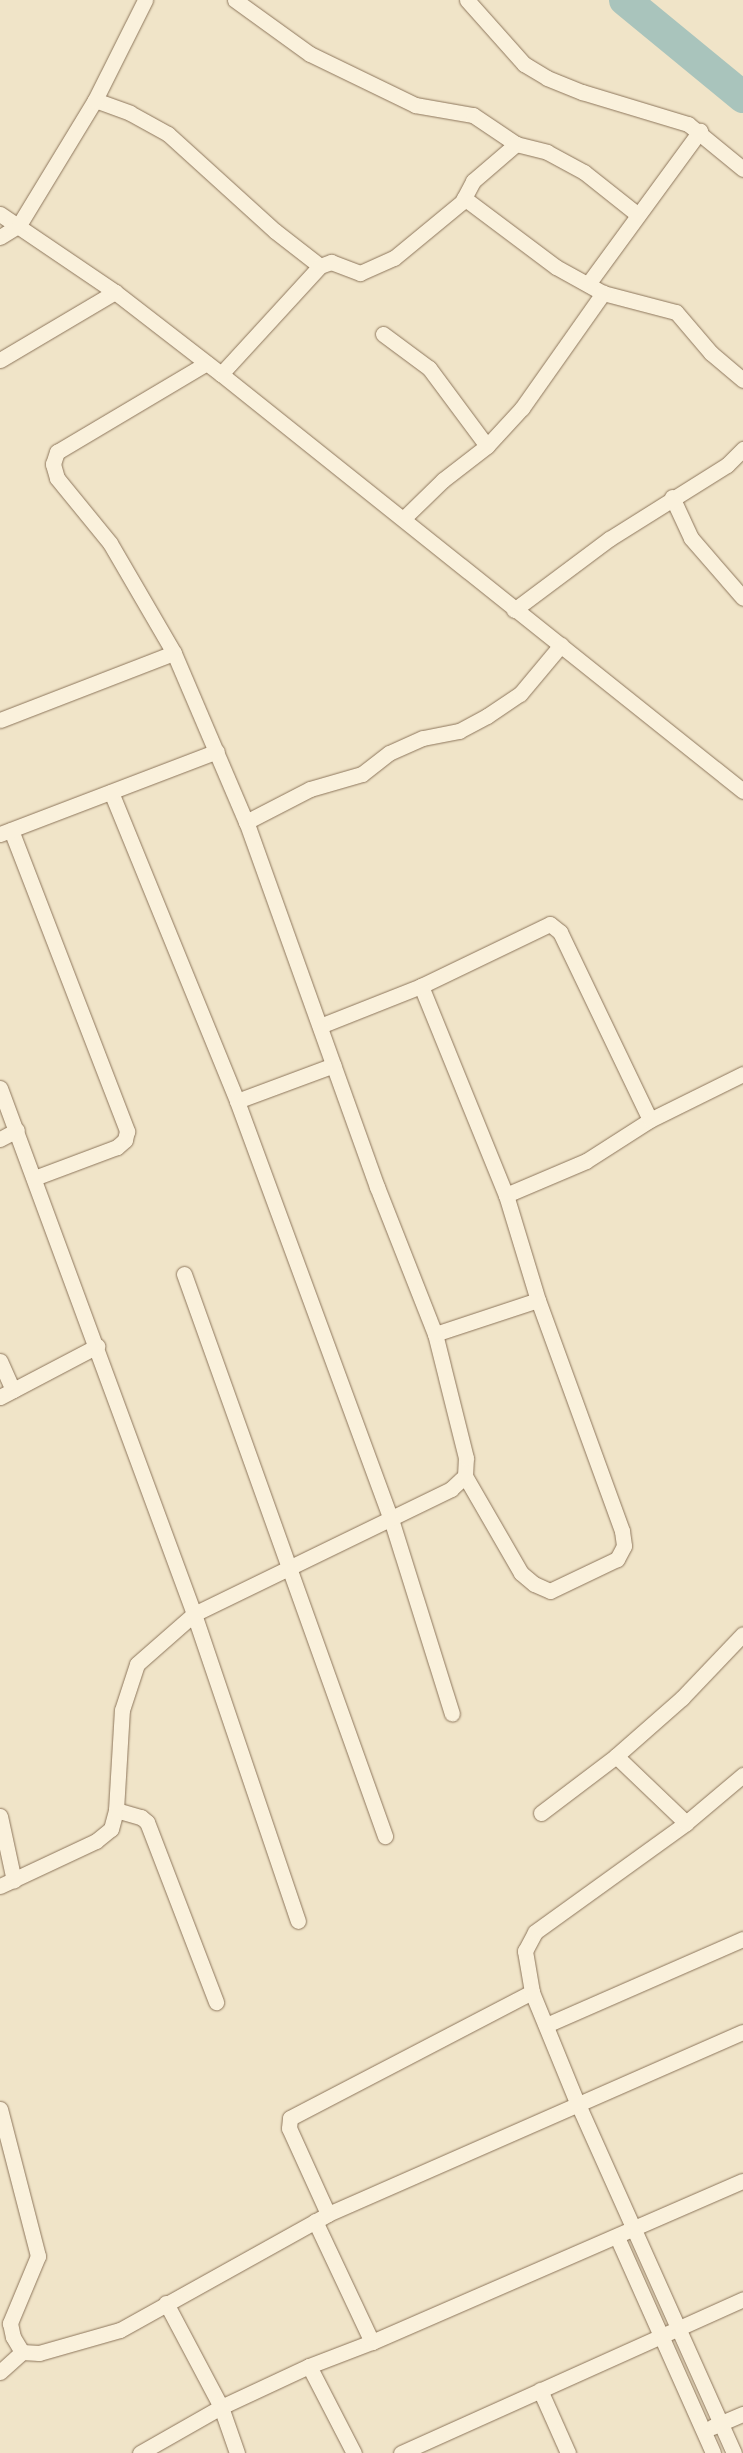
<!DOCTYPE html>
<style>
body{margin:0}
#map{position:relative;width:743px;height:2453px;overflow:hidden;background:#f0e4c8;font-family:Literata,serif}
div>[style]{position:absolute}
.river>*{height:32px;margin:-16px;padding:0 16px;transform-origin:16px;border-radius:16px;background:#a9c4bc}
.roads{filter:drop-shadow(0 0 1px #8d765c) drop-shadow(0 0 1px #8d765c)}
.street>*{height:15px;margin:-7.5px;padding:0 7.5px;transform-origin:7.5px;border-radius:7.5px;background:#faf1dc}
span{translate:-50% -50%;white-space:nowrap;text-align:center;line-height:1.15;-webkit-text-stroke:4px #f7eed8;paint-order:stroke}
</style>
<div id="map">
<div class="river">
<i style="left:625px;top:0;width:153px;rotate:39.4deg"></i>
</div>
<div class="roads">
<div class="street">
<i style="left:235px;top:0;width:92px;rotate:35.8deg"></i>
<i style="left:310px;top:54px;width:117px;rotate:25.9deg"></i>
<i style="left:415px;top:105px;width:59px;rotate:9.8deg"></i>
<i style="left:473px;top:115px;width:52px;rotate:34deg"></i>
<i style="left:467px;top:0;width:86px;rotate:48.3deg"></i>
<i style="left:524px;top:64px;width:27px;rotate:31deg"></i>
<i style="left:547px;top:78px;width:38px;rotate:22deg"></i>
<i style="left:582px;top:92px;width:111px;rotate:16.8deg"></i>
<i style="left:688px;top:124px;width:71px;rotate:39.3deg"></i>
<i style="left:95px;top:100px;width:37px;rotate:20deg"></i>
<i style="left:130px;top:113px;width:43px;rotate:28.9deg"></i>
<i style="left:168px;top:134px;width:144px;rotate:42.2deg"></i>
<i style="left:275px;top:231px;width:57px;rotate:37.9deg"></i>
<i style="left:464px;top:198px;width:115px;rotate:36.9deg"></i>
<i style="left:556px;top:267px;width:54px;rotate:29deg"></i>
<i style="left:603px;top:293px;width:75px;rotate:14.6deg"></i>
<i style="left:676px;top:312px;width:54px;rotate:49.5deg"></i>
<i style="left:711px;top:353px;width:42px;rotate:40.2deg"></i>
<i style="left:0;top:214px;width:139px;rotate:34.1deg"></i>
<i style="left:115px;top:292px;width:134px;rotate:37.7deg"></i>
<i style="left:221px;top:374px;width:668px;rotate:38.62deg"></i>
<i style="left:0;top:237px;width:22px;rotate:-32deg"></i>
<i style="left:19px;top:225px;width:146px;rotate:-58.7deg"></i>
<i style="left:95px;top:100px;width:112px;rotate:-63.4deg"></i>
<i style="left:588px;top:284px;width:190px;rotate:-53.8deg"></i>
<i style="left:383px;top:334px;width:57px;rotate:36.5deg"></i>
<i style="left:429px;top:368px;width:97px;rotate:53.4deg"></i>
<i style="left:0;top:360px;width:134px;rotate:-30.6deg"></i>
<i style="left:221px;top:374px;width:147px;rotate:-47.5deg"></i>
<i style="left:320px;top:266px;width:12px;rotate:-20deg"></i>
<i style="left:331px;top:262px;width:31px;rotate:21deg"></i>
<i style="left:360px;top:273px;width:37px;rotate:-24deg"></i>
<i style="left:394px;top:258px;width:88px;rotate:-39.5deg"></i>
<i style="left:462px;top:202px;width:24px;rotate:-62deg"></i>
<i style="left:473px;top:181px;width:57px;rotate:-40.7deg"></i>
<i style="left:516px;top:144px;width:32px;rotate:14deg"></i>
<i style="left:547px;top:152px;width:42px;rotate:28.4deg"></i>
<i style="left:584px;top:172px;width:69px;rotate:38.5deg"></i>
<i style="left:672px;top:497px;width:45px;rotate:65.1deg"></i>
<i style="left:691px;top:538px;width:79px;rotate:49.1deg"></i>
<i style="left:404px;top:518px;width:54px;rotate:-44.3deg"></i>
<i style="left:443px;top:480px;width:56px;rotate:-37.7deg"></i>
<i style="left:487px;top:446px;width:52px;rotate:-47.4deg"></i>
<i style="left:522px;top:408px;width:141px;rotate:-54.8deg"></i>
<i style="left:514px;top:610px;width:119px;rotate:-36.8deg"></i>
<i style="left:609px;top:539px;width:139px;rotate:-32.1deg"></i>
<i style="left:727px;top:465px;width:23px;rotate:-45deg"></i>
<i style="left:0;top:720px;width:186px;rotate:-21.1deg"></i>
<i style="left:111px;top:792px;width:334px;rotate:67.8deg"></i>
<i style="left:237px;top:1101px;width:442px;rotate:69.8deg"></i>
<i style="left:390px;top:1516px;width:207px;rotate:72.6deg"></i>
<i style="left:246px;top:822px;width:72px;rotate:-27.3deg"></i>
<i style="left:310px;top:789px;width:54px;rotate:-16.1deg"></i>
<i style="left:362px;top:774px;width:34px;rotate:-38deg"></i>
<i style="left:389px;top:753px;width:37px;rotate:-24deg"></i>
<i style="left:423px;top:738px;width:37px;rotate:-11deg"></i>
<i style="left:459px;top:731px;width:32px;rotate:-28deg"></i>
<i style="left:487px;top:716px;width:40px;rotate:-34deg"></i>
<i style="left:520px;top:694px;width:64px;rotate:-50.1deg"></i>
<i style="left:11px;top:830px;width:323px;rotate:68.9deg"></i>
<i style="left:127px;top:1131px;width:9px;rotate:103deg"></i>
<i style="left:125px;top:1140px;width:11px;rotate:139deg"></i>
<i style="left:117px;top:1147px;width:89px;rotate:159.5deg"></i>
<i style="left:0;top:834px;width:232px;rotate:-20.9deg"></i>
<i style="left:421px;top:986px;width:226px;rotate:67.9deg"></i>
<i style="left:506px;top:1195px;width:110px;rotate:73.1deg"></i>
<i style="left:538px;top:1300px;width:246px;rotate:70deg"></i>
<i style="left:622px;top:1531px;width:15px;rotate:82deg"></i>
<i style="left:624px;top:1546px;width:15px;rotate:118deg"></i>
<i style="left:617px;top:1559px;width:74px;rotate:154.5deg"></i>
<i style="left:550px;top:1591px;width:17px;rotate:-156deg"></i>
<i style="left:534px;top:1584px;width:17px;rotate:-140deg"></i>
<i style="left:521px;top:1573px;width:112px;rotate:-120deg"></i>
<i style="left:320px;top:1026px;width:109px;rotate:-21.6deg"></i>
<i style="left:421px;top:986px;width:143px;rotate:-25.7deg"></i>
<i style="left:550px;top:924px;width:13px;rotate:39deg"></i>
<i style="left:560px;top:932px;width:208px;rotate:64.4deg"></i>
<i style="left:0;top:1088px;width:561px;rotate:69.75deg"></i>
<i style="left:194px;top:1614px;width:324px;rotate:71.3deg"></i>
<i style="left:237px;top:1101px;width:103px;rotate:-20.4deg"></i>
<i style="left:0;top:1139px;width:19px;rotate:-28deg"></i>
<i style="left:506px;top:1195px;width:87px;rotate:-23deg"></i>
<i style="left:586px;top:1161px;width:76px;rotate:-32.6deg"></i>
<i style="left:650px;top:1120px;width:104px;rotate:-26.3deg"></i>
<i style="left:184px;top:1274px;width:597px;rotate:70.32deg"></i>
<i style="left:435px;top:1334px;width:108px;rotate:-18.3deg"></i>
<i style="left:0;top:1361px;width:32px;rotate:66deg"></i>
<i style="left:0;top:1397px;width:110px;rotate:-27.7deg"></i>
<i style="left:616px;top:1756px;width:97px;rotate:43.7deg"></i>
<i style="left:116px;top:1810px;width:26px;rotate:16deg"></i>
<i style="left:141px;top:1817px;width:8px;rotate:40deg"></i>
<i style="left:147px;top:1822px;width:193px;rotate:69deg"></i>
<i style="left:541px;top:1813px;width:94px;rotate:-37.2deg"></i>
<i style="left:616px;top:1756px;width:88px;rotate:-41.3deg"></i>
<i style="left:682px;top:1698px;width:88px;rotate:-46.4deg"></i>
<i style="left:0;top:1816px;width:66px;rotate:77.8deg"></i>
<i style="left:0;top:1886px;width:106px;rotate:-25.1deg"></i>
<i style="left:96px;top:1841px;width:19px;rotate:-39deg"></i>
<i style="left:111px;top:1829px;width:20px;rotate:-75deg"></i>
<i style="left:116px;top:1810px;width:100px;rotate:-86.6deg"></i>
<i style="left:122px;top:1710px;width:48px;rotate:-71.9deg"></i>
<i style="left:137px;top:1664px;width:76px;rotate:-41.3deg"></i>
<i style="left:194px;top:1614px;width:286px;rotate:-25.9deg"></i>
<i style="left:451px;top:1489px;width:19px;rotate:-43deg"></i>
<i style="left:465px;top:1476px;width:18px;rotate:-87deg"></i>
<i style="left:466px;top:1458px;width:128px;rotate:-104deg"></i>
<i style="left:435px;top:1334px;width:158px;rotate:-111.5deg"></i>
<i style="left:377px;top:1187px;width:388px;rotate:-109.7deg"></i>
<i style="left:246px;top:822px;width:184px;rotate:-113.1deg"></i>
<i style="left:174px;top:653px;width:127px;rotate:-120.2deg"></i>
<i style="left:110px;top:543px;width:84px;rotate:-129.2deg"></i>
<i style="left:57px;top:478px;width:15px;rotate:-106deg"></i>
<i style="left:53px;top:464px;width:13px;rotate:-72deg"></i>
<i style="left:57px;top:452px;width:174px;rotate:-30.7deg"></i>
<i style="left:546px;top:2025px;width:215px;rotate:-23.6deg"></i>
<i style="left:0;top:2109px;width:152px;rotate:75.5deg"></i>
<i style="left:38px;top:2256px;width:73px;rotate:112.7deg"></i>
<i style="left:10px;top:2323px;width:14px;rotate:78deg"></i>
<i style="left:13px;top:2337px;width:17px;rotate:59deg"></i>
<i style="left:22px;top:2352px;width:17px;rotate:3deg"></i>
<i style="left:39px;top:2353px;width:84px;rotate:-15.9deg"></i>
<i style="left:120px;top:2330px;width:238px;rotate:-29.1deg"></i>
<i style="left:328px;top:2214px;width:453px;rotate:-23.7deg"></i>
<i style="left:328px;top:2214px;width:94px;rotate:-114.4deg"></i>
<i style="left:289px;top:2128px;width:10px;rotate:-84deg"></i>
<i style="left:290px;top:2118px;width:273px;rotate:-27.5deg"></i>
<i style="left:315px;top:2221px;width:134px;rotate:64.8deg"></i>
<i style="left:617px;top:2237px;width:236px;rotate:66deg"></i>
<i style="left:166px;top:2303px;width:118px;rotate:62.1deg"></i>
<i style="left:221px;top:2407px;width:49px;rotate:70.8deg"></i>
<i style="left:309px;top:2366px;width:98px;rotate:62.7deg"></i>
<i style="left:0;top:2372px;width:30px;rotate:-42deg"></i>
<i style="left:540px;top:2390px;width:69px;rotate:66deg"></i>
<i style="left:712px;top:2427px;width:34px;rotate:-23deg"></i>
<i style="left:140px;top:2453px;width:93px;rotate:-29.6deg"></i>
<i style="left:221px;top:2407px;width:97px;rotate:-25deg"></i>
<i style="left:309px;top:2366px;width:67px;rotate:-20.9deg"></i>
<i style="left:372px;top:2342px;width:404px;rotate:-23.5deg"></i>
<i style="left:401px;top:2453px;width:375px;rotate:-24.2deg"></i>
<i style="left:734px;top:2453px;width:381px;rotate:-114.1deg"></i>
<i style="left:578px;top:2105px;width:122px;rotate:-112.2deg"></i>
<i style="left:532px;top:1992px;width:42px;rotate:-99.7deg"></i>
<i style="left:525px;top:1951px;width:21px;rotate:-62deg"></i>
<i style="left:535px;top:1932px;width:186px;rotate:-35.8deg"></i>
<i style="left:686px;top:1823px;width:75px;rotate:-40.1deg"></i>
</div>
</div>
</div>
